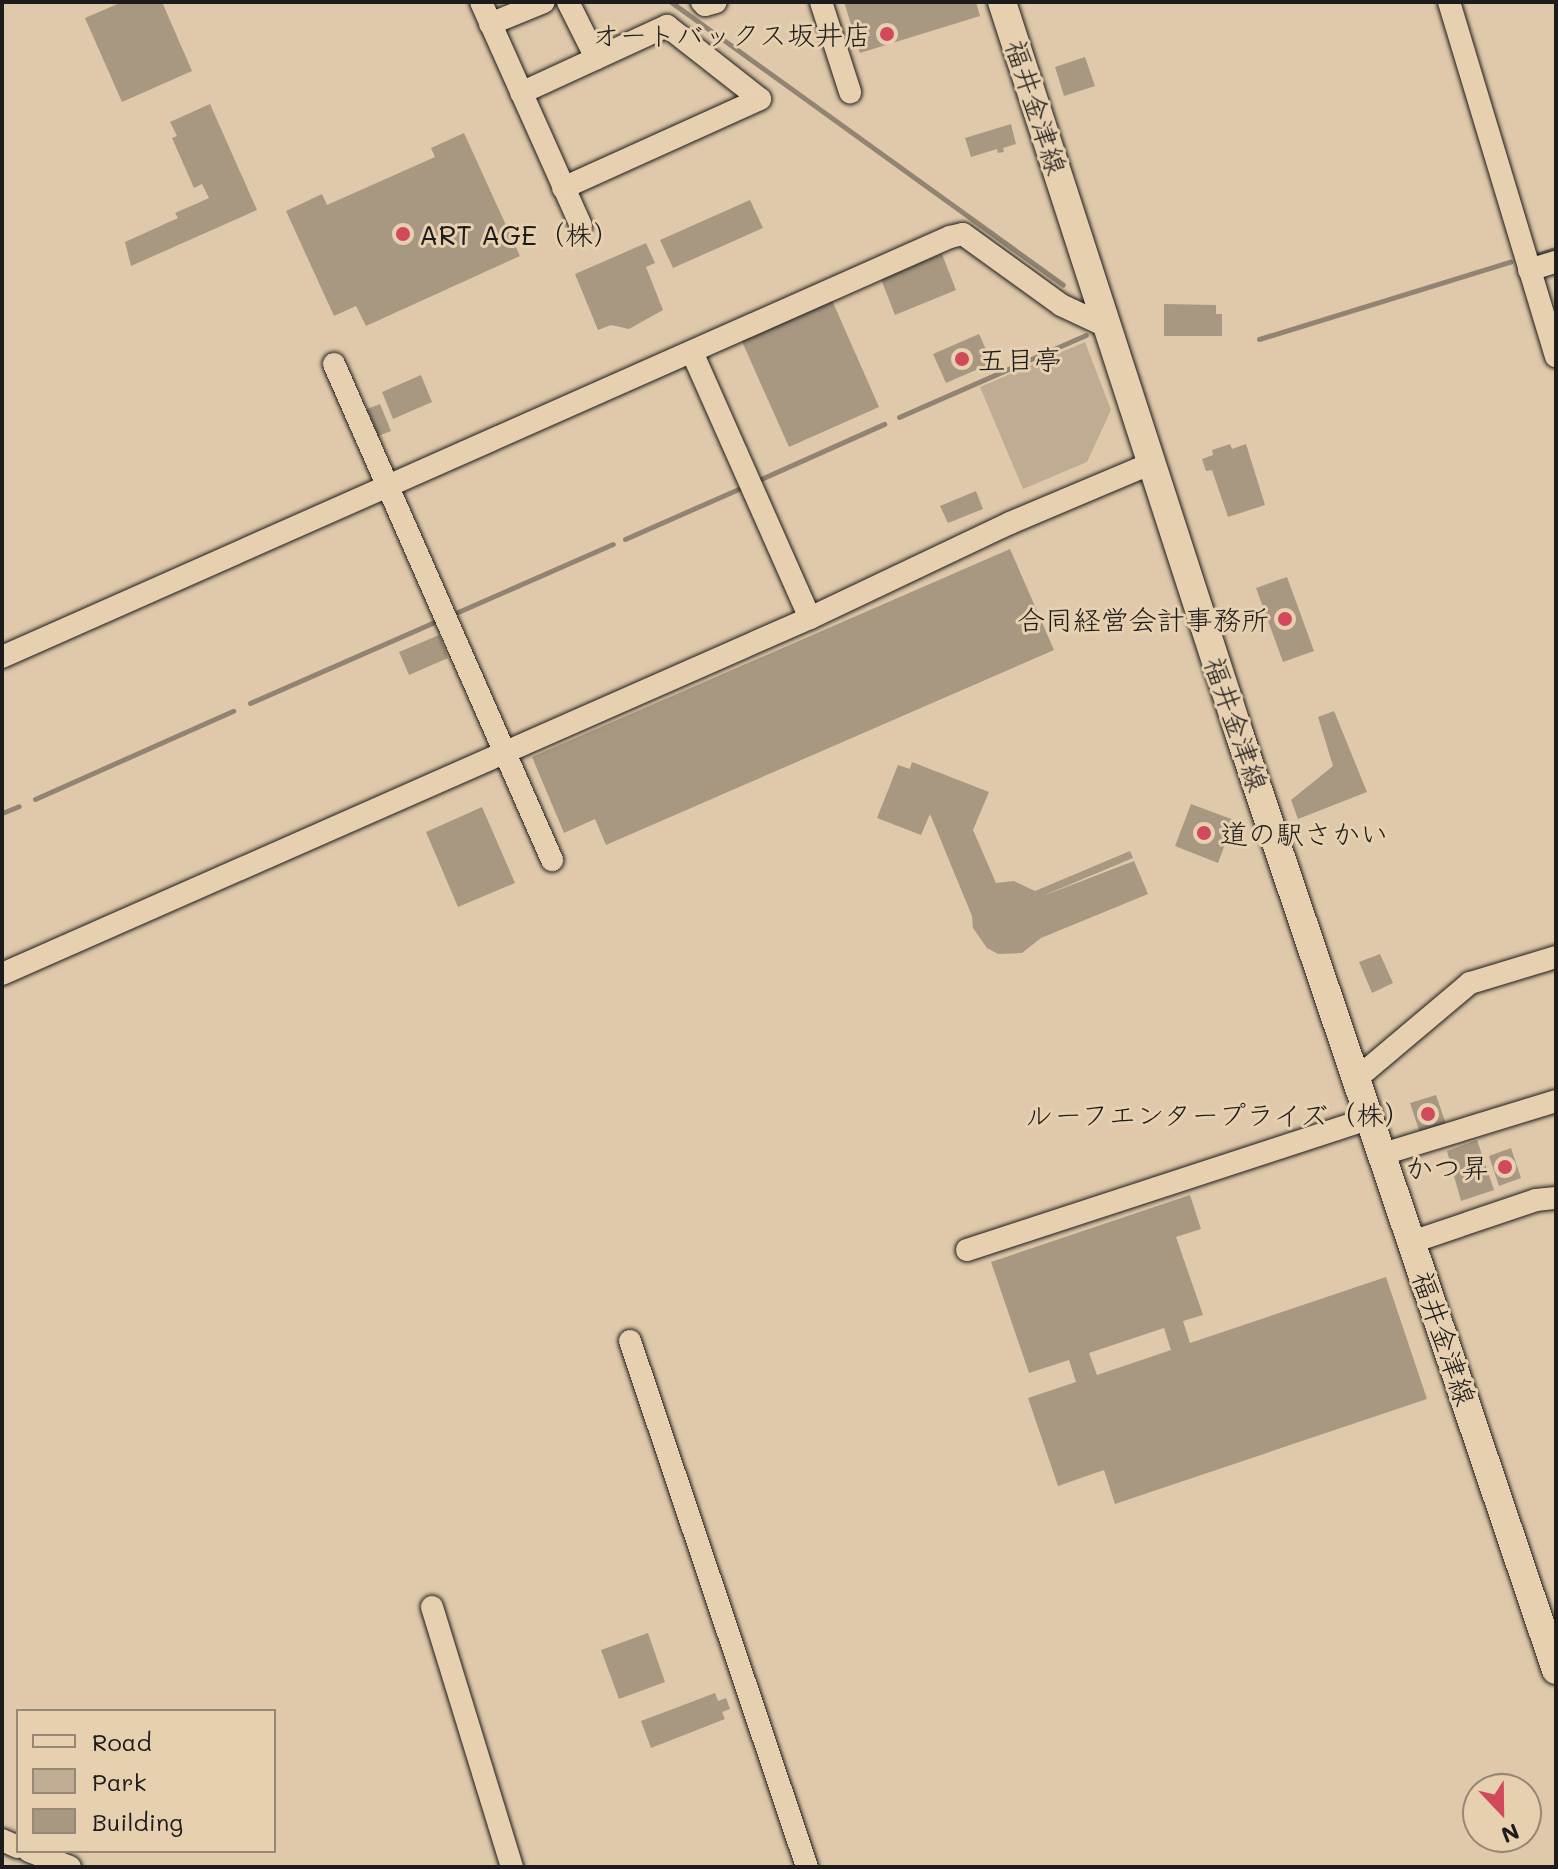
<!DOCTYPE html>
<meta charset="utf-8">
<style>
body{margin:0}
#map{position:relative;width:1558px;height:1869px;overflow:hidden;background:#dfc9aa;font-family:Mali,"Klee One",sans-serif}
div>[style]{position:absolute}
.green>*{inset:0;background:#bfac93}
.stream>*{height:5px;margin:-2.5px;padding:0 2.5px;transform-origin:2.5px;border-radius:2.5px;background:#928472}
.building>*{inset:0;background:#a89882}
.roads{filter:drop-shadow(0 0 2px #1c1c1c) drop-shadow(0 0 2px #1c1c1c)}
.minor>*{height:22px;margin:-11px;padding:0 11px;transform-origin:11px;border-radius:11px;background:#e7d0b0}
.major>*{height:28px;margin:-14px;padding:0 14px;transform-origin:14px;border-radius:14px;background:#e7d0b0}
.dots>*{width:22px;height:22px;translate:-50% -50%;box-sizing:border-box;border:4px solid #e7d0b0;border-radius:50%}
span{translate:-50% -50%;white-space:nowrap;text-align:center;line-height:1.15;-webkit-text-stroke:6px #e7d0b0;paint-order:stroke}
.poi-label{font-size:28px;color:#1c1c1c}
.right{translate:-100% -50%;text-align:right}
.left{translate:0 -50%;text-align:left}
.street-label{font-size:28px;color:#1c1c1c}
.frame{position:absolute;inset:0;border:4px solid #1c1c1c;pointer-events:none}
.legend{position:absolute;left:16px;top:1709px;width:260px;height:144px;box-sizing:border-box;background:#e7d0b0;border:2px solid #968875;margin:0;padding:10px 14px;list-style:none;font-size:24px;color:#1c1c1c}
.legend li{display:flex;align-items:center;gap:16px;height:40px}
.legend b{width:40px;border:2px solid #968875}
.north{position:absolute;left:1462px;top:1773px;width:80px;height:80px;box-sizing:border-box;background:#e7d0b0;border:2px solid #968875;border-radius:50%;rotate:158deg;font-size:22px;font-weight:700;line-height:32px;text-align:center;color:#1c1c1c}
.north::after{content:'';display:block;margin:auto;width:28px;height:36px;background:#d1495b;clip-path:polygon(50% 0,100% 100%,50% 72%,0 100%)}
</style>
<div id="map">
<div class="green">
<i style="clip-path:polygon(1085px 342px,1111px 410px,1087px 462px,1023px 489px,980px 387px)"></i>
</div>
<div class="stream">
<i style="left:671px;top:2px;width:483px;rotate:35.8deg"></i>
<i style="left:1534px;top:256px;width:23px;rotate:-18deg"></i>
<i style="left:1259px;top:339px;width:263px;rotate:-17.1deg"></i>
<i style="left:899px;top:417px;width:204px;rotate:-23.7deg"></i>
<i style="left:761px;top:479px;width:135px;rotate:-24.1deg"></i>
<i style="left:625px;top:539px;width:129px;rotate:-23.8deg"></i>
<i style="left:458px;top:612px;width:169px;rotate:-23.7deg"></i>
<i style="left:250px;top:703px;width:204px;rotate:-23.7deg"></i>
<i style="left:35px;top:799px;width:217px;rotate:-24deg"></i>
<i style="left:2px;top:813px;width:18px;rotate:-22deg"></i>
</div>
<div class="building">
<i style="clip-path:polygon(122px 2px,162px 2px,192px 71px,122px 102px,85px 18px)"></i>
<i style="clip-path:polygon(844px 2px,976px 2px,980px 16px,860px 53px)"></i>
<i style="clip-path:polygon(1085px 57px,1095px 86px,1064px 96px,1055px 67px)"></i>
<i style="clip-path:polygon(210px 104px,257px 210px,131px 266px,125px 242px,178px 218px,175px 213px,209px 198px,202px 184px,194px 188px,172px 138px,177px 136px,170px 122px)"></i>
<i style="clip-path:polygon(1011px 124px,1016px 144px,1003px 148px,1004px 152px,998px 153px,997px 149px,971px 157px,965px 138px)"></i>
<i style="clip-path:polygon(464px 133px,520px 256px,366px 326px,356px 306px,334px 316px,286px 211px,322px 194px,327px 205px,435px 157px,431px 148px)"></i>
<i style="clip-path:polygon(750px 200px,763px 228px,673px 268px,660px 240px)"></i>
<i style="clip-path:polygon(646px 243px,655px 263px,646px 267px,663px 310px,629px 329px,611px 325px,598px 330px,575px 274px)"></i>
<i style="clip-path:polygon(942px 254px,956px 290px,895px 315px,881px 279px)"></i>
<i style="clip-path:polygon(831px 298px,879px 407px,789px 447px,740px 337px)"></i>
<i style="clip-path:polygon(1164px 304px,1216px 305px,1216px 314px,1222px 314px,1222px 336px,1164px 336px)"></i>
<i style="clip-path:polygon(979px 334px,992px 363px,946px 383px,933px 354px)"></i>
<i style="clip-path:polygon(421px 375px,432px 402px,393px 419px,382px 392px)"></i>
<i style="clip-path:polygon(380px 404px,391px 431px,378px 436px,367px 409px)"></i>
<i style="clip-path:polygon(1230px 444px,1232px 449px,1246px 444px,1265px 505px,1228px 517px,1212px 470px,1206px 471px,1202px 459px,1213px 455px,1212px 450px)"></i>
<i style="clip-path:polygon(976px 491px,983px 509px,948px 523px,940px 506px)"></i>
<i style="clip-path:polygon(1010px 549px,1054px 650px,606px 845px,595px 819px,564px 833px,532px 757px)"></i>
<i style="clip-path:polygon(1287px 577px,1314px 651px,1283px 662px,1256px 588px)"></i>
<i style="clip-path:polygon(439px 635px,448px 658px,409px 675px,399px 652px)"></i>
<i style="clip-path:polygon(1334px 711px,1367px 792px,1298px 819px,1291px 800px,1333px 766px,1318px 717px)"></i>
<i style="clip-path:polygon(912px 762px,989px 792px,973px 830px,996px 883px,1014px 881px,1035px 891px,1130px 851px,1133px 858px,1040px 897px,1134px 861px,1148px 894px,1041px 938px,1022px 953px,998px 954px,987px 948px,973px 928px,972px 916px,930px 814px,921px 835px,877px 818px,898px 765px,910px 769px)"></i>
<i style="clip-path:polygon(1191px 804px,1234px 820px,1218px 863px,1175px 846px)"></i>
<i style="clip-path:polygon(482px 807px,515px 883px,458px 907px,426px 832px)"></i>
<i style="clip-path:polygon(1380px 954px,1393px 983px,1372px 993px,1359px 962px)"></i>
<i style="clip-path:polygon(1436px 1095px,1446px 1124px,1420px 1133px,1410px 1103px)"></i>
<i style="clip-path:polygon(1477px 1140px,1494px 1190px,1461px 1201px,1447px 1151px)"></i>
<i style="clip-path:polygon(1511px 1148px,1521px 1178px,1499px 1186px,1489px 1156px)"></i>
<i style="clip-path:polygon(evenodd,1190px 1195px,1201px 1229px,1176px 1237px,1203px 1315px,1183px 1321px,1190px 1343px,1386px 1277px,1427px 1399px,1115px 1504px,1104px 1470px,1058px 1486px,1028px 1398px,1076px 1382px,1069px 1360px,1029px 1373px,991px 1262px,1190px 1195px,1164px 1328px,1171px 1350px,1097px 1375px,1089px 1353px,1164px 1328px)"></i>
<i style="clip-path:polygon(648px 1633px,665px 1682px,619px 1699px,601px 1650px)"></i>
<i style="clip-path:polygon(715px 1693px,718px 1701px,726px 1698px,730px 1709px,722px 1712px,725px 1719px,651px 1748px,641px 1721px)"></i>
</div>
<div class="roads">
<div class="minor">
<i style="left:481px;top:2px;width:245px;rotate:65.9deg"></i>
<i style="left:568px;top:2px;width:63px;rotate:63.4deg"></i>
<i style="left:702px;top:2px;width:4px;rotate:45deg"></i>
<i style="left:705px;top:5px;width:11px;rotate:-15deg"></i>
<i style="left:821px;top:2px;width:95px;rotate:72.1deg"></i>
<i style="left:1449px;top:2px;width:370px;rotate:73.2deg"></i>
<i style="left:490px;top:24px;width:58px;rotate:-22.2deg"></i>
<i style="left:521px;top:93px;width:161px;rotate:-24.7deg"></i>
<i style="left:667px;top:26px;width:118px;rotate:38.1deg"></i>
<i style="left:760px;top:99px;width:216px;rotate:155.7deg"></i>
<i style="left:1529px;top:270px;width:28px;rotate:-17deg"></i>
<i style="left:692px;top:352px;width:291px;rotate:66.1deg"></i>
<i style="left:334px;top:364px;width:542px;rotate:66.27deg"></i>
<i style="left:2px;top:657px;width:1037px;rotate:-23.9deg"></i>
<i style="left:950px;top:237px;width:13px;rotate:-13deg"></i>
<i style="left:963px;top:234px;width:121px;rotate:35.9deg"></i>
<i style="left:1061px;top:305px;width:52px;rotate:25.1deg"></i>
<i style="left:2px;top:974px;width:883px;rotate:-23.78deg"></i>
<i style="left:810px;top:618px;width:221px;rotate:-25.4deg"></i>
<i style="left:1010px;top:523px;width:154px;rotate:-22.9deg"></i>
<i style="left:1356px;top:1079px;width:149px;rotate:-40.1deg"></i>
<i style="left:1470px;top:983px;width:90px;rotate:-16.8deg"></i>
<i style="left:1383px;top:1154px;width:181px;rotate:-17deg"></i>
<i style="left:1412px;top:1242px;width:131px;rotate:-18.7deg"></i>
<i style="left:1536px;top:1200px;width:20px;rotate:-6deg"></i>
<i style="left:967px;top:1250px;width:424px;rotate:-18.1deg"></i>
<i style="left:630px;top:1341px;width:555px;rotate:71.4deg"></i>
<i style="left:432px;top:1607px;width:272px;rotate:72.9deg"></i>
<i style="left:2px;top:1840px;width:17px;rotate:24deg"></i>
<i style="left:29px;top:1851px;width:44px;rotate:21.3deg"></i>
</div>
<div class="major">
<i style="left:1002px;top:2px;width:772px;rotate:72.03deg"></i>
<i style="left:1240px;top:736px;width:986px;rotate:71.31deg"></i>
</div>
</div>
<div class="dots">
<i style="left:887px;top:34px;background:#d1495b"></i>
<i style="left:403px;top:234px;background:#d1495b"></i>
<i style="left:962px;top:359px;background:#d1495b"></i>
<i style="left:1285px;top:619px;background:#d1495b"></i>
<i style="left:1204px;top:833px;background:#d1495b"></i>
<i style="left:1428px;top:1114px;background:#d1495b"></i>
<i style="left:1505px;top:1167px;background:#d1495b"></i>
</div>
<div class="poi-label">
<span class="right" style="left:871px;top:34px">オートバックス坂井店</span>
<span class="left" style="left:419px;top:234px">ART AGE（株）</span>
<span class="left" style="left:978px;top:359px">五目亭</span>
<span class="right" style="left:1269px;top:619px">合同経営会計事務所</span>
<span class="left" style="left:1220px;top:833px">道の駅さかい</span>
<span class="right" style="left:1412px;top:1114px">ルーフエンタープライズ（株）</span>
<span class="right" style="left:1489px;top:1167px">かつ昇</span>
</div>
<div class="street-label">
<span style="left:1037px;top:107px;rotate:72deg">福井金津線</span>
<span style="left:1237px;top:724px;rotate:71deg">福井金津線</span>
<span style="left:1445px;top:1338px;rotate:71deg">福井金津線</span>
</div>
<div class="frame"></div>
<ul class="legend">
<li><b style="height:10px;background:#e7d0b0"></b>Road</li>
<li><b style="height:22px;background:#bfac93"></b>Park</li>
<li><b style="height:22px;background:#a89882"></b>Building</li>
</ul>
<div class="north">N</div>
</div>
